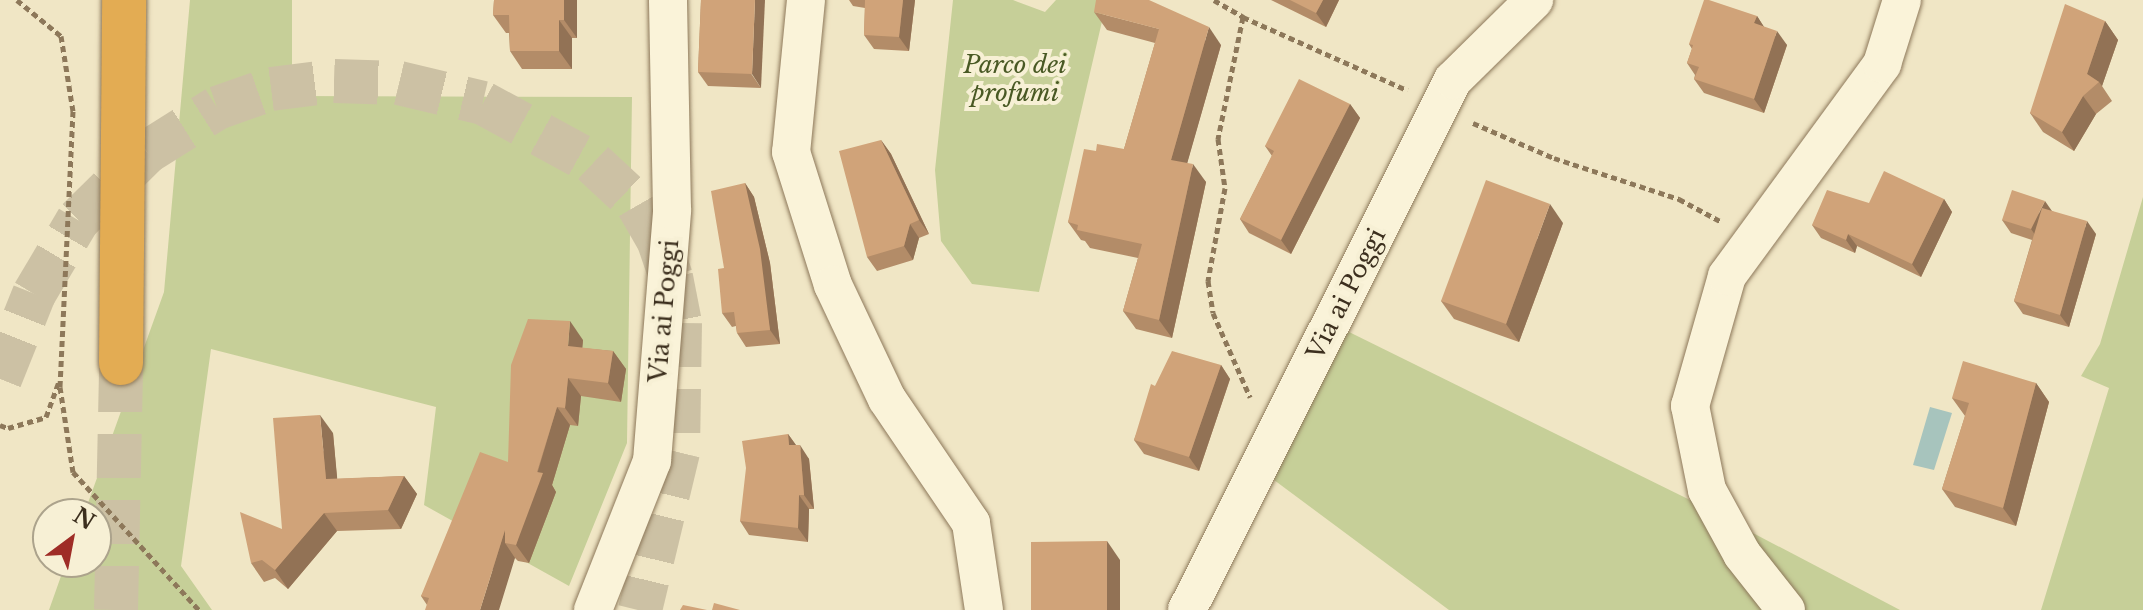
<!DOCTYPE html>
<style>
body{margin:0}
#map{position:relative;width:2143px;height:610px;overflow:hidden;background:#f0e6c5;font-family:"Libre Baskerville",serif}
div>[style]{position:absolute}
.green>*{inset:0;background:#c6cf98}
.water>*{inset:0;background:#a7c4bd}
.highway-tunnel>*{height:44px;margin-top:-22px;transform-origin:0;background:repeating-linear-gradient(90deg,#ccc1a4 0 44px,transparent 0 66px)}
.path>*{height:5px;margin-top:-2.5px;transform-origin:0;background:repeating-linear-gradient(90deg,#8d785a 0 6px,transparent 0 10px)}
.roads{filter:drop-shadow(0 0 2px #8d785a) drop-shadow(0 0 2px #8d785a)}
.street>*{height:38px;margin:-19px;padding:0 19px;transform-origin:19px;border-radius:19px;background:#faf3d9}
.highway>*{height:44px;margin:-22px;padding:0 22px;transform-origin:22px;border-radius:22px;background:#e3ac53}
.wall>*{inset:0;background:#b38c68}
.shaded-wall>*{inset:0;background:#927255}
.building>*{inset:0;background:#d0a379}
span{translate:-50% -50%;white-space:nowrap;text-align:center;line-height:1.15;-webkit-text-stroke:8px #f7f0d5;paint-order:stroke}
.park-label{font-size:24px;color:#495924;font-style:italic}
.street-label{font-size:24px;color:#3c2f1e}
.north{position:absolute;left:32px;top:498px;width:80px;height:80px;box-sizing:border-box;background:#f7f0d5;border:2px solid #aca38c;border-radius:50%;rotate:32deg;font-size:22px;font-weight:700;line-height:32px;text-align:center;color:#3c2f1e}
.north::after{content:'';display:block;margin:auto;width:28px;height:36px;background:#9f2d27;clip-path:polygon(50% 0,100% 100%,50% 72%,0 100%)}
</style>
<div id="map">
<div class="green">
<i style="clip-path:polygon(190px 0,292px 0,292px 96px,632px 97px,627px 443px,569px 586px,424px 505px,436px 407px,211px 349px,181px 566px,212px 610px,49px 610px,66px 562px,96px 562px,96px 514px,84px 514px,164px 292px)"></i>
<i style="clip-path:polygon(953px 0,1013px 0,1045px 12px,1056px 0,1107px 0,1039px 292px,972px 284px,941px 241px,935px 170px)"></i>
<i style="clip-path:polygon(2143px 197px,2143px 610px,2041px 610px,2109px 388px,2081px 376px,2100px 344px)"></i>
<i style="clip-path:polygon(1343px 329px,1690px 500px,1900px 610px,1449px 610px,1270px 477px)"></i>
</div>
<div class="water">
<i style="clip-path:polygon(1930px 407px,1952px 413px,1934px 470px,1913px 465px)"></i>
</div>
<div class="highway-tunnel">
<i style="left:0;top:379px;width:92px;rotate:-68.2deg"></i>
<i style="left:34px;top:294px;width:86px;rotate:-59.3deg"></i>
<i style="left:78px;top:220px;width:97px;rotate:-44.6deg"></i>
<i style="left:147px;top:152px;width:83px;rotate:-32.2deg"></i>
<i style="left:217px;top:108px;width:57px;rotate:-19.4deg"></i>
<i style="left:271px;top:89px;width:64px;rotate:-7.2deg"></i>
<i style="left:334px;top:81px;width:65px;rotate:1.8deg"></i>
<i style="left:399px;top:83px;width:86px;rotate:13.4deg"></i>
<i style="left:483px;top:103px;width:125px;rotate:28.6deg"></i>
<i style="left:593px;top:163px;width:62px;rotate:43deg"></i>
<i style="left:638px;top:205px;width:39px;rotate:60deg"></i>
<i style="left:658px;top:239px;width:40px;rotate:71.1deg"></i>
<i style="left:671px;top:277px;width:47px;rotate:78.9deg"></i>
<i style="left:680px;top:323px;width:129px;rotate:90.9deg"></i>
<i style="left:678px;top:452px;width:163px;rotate:103.5deg"></i>
<i style="left:116px;top:610px;width:247px;rotate:-88.8deg"></i>
</div>
<div class="path">
<i style="left:17px;top:0;width:57px;rotate:39.3deg"></i>
<i style="left:61px;top:36px;width:76px;rotate:80.9deg"></i>
<i style="left:73px;top:111px;width:276px;rotate:92.7deg"></i>
<i style="left:60px;top:387px;width:86px;rotate:81.3deg"></i>
<i style="left:73px;top:472px;width:187px;rotate:47.6deg"></i>
<i style="left:1214px;top:0;width:34px;rotate:30deg"></i>
<i style="left:1243px;top:17px;width:125px;rotate:101.6deg"></i>
<i style="left:1218px;top:139px;width:49px;rotate:81.9deg"></i>
<i style="left:1225px;top:188px;width:95px;rotate:100.4deg"></i>
<i style="left:1208px;top:281px;width:32px;rotate:81deg"></i>
<i style="left:1213px;top:313px;width:92px;rotate:66.2deg"></i>
<i style="left:1243px;top:17px;width:180px;rotate:24deg"></i>
<i style="left:1473px;top:123px;width:88px;rotate:23.4deg"></i>
<i style="left:1554px;top:158px;width:132px;rotate:18.2deg"></i>
<i style="left:1679px;top:199px;width:47px;rotate:28.2deg"></i>
<i style="left:0;top:425px;width:9px;rotate:21deg"></i>
<i style="left:8px;top:428px;width:40px;rotate:-16deg"></i>
<i style="left:46px;top:417px;width:38px;rotate:-70deg"></i>
</div>
<div class="roads">
<div class="street">
<i style="left:806px;top:0;width:153px;rotate:95.6deg"></i>
<i style="left:791px;top:152px;width:139px;rotate:72.5deg"></i>
<i style="left:833px;top:285px;width:126px;rotate:64.7deg"></i>
<i style="left:887px;top:399px;width:150px;rotate:55.9deg"></i>
<i style="left:971px;top:523px;width:88px;rotate:81.5deg"></i>
<i style="left:593px;top:610px;width:160px;rotate:-68.4deg"></i>
<i style="left:652px;top:461px;width:252px;rotate:-85.4deg"></i>
<i style="left:672px;top:210px;width:210px;rotate:-91.1deg"></i>
<i style="left:1187px;top:610px;width:593px;rotate:-63.35deg"></i>
<i style="left:1453px;top:80px;width:114px;rotate:-44.6deg"></i>
<i style="left:1786px;top:610px;width:71px;rotate:-128.2deg"></i>
<i style="left:1742px;top:554px;width:73px;rotate:-118.7deg"></i>
<i style="left:1707px;top:490px;width:86px;rotate:-101.4deg"></i>
<i style="left:1690px;top:406px;width:135px;rotate:-74.1deg"></i>
<i style="left:1727px;top:276px;width:263px;rotate:-53.8deg"></i>
<i style="left:1882px;top:64px;width:67px;rotate:-72.6deg"></i>
</div>
<div class="highway">
<i style="left:121px;top:363px;width:363px;rotate:-89.5deg"></i>
</div>
</div>
<div class="wall">
<i style="clip-path:polygon(494px 0,577px 0,577px 38px,572px 38px,572px 69px,522px 69px,510px 51px,509px 33px,506px 33px,493px 15px)"></i>
<i style="clip-path:polygon(701px 0,761px 88px,708px 86px,698px 72px)"></i>
<i style="clip-path:polygon(849px 0,915px 0,909px 51px,874px 49px,864px 35px,865px 8px,853px 6px)"></i>
<i style="clip-path:polygon(1271px 0,1339px 0,1326px 27px)"></i>
<i style="clip-path:polygon(1094px 12px,1221px 45px,1187px 163px,1206px 182px,1172px 338px,1136px 329px,1123px 311px,1138px 258px,1090px 248px,1085px 241px,1081px 240px,1068px 222px,1096px 151px,1124px 149px,1155px 43px,1107px 30px)"></i>
<i style="clip-path:polygon(1757px 16px,1764px 27px,1787px 45px,1764px 113px,1704px 93px,1694px 79px,1695px 75px,1687px 63px,1692px 49px,1689px 44px)"></i>
<i style="clip-path:polygon(2105px 21px,2118px 40px,2102px 86px,2112px 101px,2096px 114px,2074px 151px,2043px 132px,2030px 113px)"></i>
<i style="clip-path:polygon(1350px 104px,1360px 118px,1291px 254px,1249px 233px,1240px 219px,1272px 156px,1265px 146px)"></i>
<i style="clip-path:polygon(881px 140px,891px 154px,929px 234px,919px 238px,913px 260px,877px 271px,867px 257px)"></i>
<i style="clip-path:polygon(745px 183px,754px 197px,770px 263px,780px 344px,746px 347px,737px 333px,736px 326px,732px 327px,722px 313px,724px 268px)"></i>
<i style="clip-path:polygon(1944px 199px,1952px 212px,1921px 277px,1857px 246px,1855px 253px,1821px 238px,1812px 225px,1869px 203px)"></i>
<i style="clip-path:polygon(2052px 211px,2096px 234px,2069px 327px,2023px 314px,2014px 301px,2032px 240px,2011px 233px,2002px 220px)"></i>
<i style="clip-path:polygon(1563px 223px,1519px 342px,1454px 319px,1441px 301px)"></i>
<i style="clip-path:polygon(583px 340px,582px 348px,613px 351px,626px 369px,621px 402px,581px 396px,578px 426px,570px 425px,552px 485px,556px 492px,529px 563px,518px 561px,515px 558px,427px 605px,421px 596px,508px 462px)"></i>
<i style="clip-path:polygon(1221px 365px,1230px 379px,1199px 471px,1144px 454px,1134px 440px,1155px 386px)"></i>
<i style="clip-path:polygon(2036px 383px,2049px 402px,2016px 526px,1955px 507px,1942px 489px,1965px 416px,1952px 398px)"></i>
<i style="clip-path:polygon(333px 433px,337px 479px,404px 476px,417px 494px,401px 529px,337px 531px,288px 589px,275px 578px,264px 582px,251px 563px,282px 529px)"></i>
<i style="clip-path:polygon(788px 434px,796px 445px,809px 459px,814px 509px,809px 509px,808px 542px,749px 535px,740px 521px)"></i>
</div>
<div class="shaded-wall">
<i style="clip-path:polygon(564px 0,577px 0,577px 38px,564px 20px)"></i>
<i style="clip-path:polygon(755px 0,765px 0,761px 88px,752px 74px)"></i>
<i style="clip-path:polygon(903px 0,915px 0,909px 51px,899px 37px)"></i>
<i style="clip-path:polygon(1323px 0,1339px 0,1326px 27px,1316px 13px)"></i>
<i style="clip-path:polygon(1757px 16px,1766px 30px,1754px 23px)"></i>
<i style="clip-path:polygon(559px 20px,572px 38px,572px 69px,559px 51px)"></i>
<i style="clip-path:polygon(2105px 21px,2118px 40px,2102px 86px,2099px 82px,2087px 74px)"></i>
<i style="clip-path:polygon(1209px 27px,1221px 45px,1183px 178px,1171px 160px)"></i>
<i style="clip-path:polygon(1777px 31px,1787px 45px,1764px 113px,1754px 99px)"></i>
<i style="clip-path:polygon(2083px 96px,2096px 114px,2074px 151px,2062px 132px)"></i>
<i style="clip-path:polygon(1350px 104px,1360px 118px,1291px 254px,1281px 240px)"></i>
<i style="clip-path:polygon(881px 140px,891px 154px,929px 234px,919px 220px)"></i>
<i style="clip-path:polygon(1193px 164px,1206px 182px,1172px 338px,1159px 320px)"></i>
<i style="clip-path:polygon(745px 183px,754px 197px,770px 263px,780px 344px,770px 330px)"></i>
<i style="clip-path:polygon(1944px 199px,1952px 212px,1921px 277px,1912px 264px)"></i>
<i style="clip-path:polygon(2045px 201px,2054px 214px,2040px 242px,2031px 229px)"></i>
<i style="clip-path:polygon(1550px 204px,1563px 223px,1519px 342px,1506px 324px)"></i>
<i style="clip-path:polygon(2087px 221px,2096px 234px,2069px 327px,2060px 315px)"></i>
<i style="clip-path:polygon(910px 224px,919px 238px,913px 260px,904px 246px)"></i>
<i style="clip-path:polygon(1848px 234px,1857px 246px,1855px 253px,1846px 240px)"></i>
<i style="clip-path:polygon(570px 321px,583px 340px,581px 364px,568px 346px)"></i>
<i style="clip-path:polygon(613px 351px,626px 369px,621px 402px,608px 383px)"></i>
<i style="clip-path:polygon(1221px 365px,1230px 379px,1199px 471px,1189px 457px)"></i>
<i style="clip-path:polygon(568px 378px,581px 396px,578px 426px,565px 408px)"></i>
<i style="clip-path:polygon(2036px 383px,2049px 402px,2016px 526px,2003px 508px)"></i>
<i style="clip-path:polygon(557px 407px,570px 425px,552px 485px,556px 492px,529px 563px,516px 545px)"></i>
<i style="clip-path:polygon(320px 415px,333px 433px,339px 498px,326px 479px)"></i>
<i style="clip-path:polygon(788px 434px,798px 448px,789px 445px)"></i>
<i style="clip-path:polygon(800px 445px,809px 459px,814px 509px,804px 495px)"></i>
<i style="clip-path:polygon(404px 476px,417px 494px,401px 529px,388px 510px)"></i>
<i style="clip-path:polygon(799px 495px,809px 509px,808px 542px,798px 528px)"></i>
<i style="clip-path:polygon(324px 513px,337px 531px,288px 589px,275px 570px)"></i>
<i style="clip-path:polygon(505px 530px,505px 543px,515px 558px,499px 610px,480px 610px)"></i>
<i style="clip-path:polygon(1107px 541px,1120px 560px,1120px 610px,1107px 610px)"></i>
</div>
<div class="building">
<i style="clip-path:polygon(494px 0,564px 0,564px 20px,559px 20px,559px 51px,510px 51px,509px 15px,493px 15px)"></i>
<i style="clip-path:polygon(701px 0,755px 0,752px 74px,698px 72px)"></i>
<i style="clip-path:polygon(865px 0,903px 0,899px 37px,864px 35px)"></i>
<i style="clip-path:polygon(1096px 0,1149px 0,1209px 27px,1171px 160px,1193px 164px,1159px 320px,1123px 311px,1142px 244px,1077px 230px,1078px 225px,1068px 222px,1084px 149px,1096px 151px,1097px 144px,1124px 149px,1159px 29px,1094px 12px)"></i>
<i style="clip-path:polygon(1290px 0,1323px 0,1316px 13px)"></i>
<i style="clip-path:polygon(1704px 0,1709px 0,1757px 16px,1754px 23px,1777px 31px,1754px 99px,1694px 79px,1699px 67px,1687px 63px,1693px 45px,1689px 44px)"></i>
<i style="clip-path:polygon(2065px 4px,2105px 21px,2087px 74px,2099px 82px,2083px 96px,2062px 132px,2030px 113px)"></i>
<i style="clip-path:polygon(1299px 79px,1350px 104px,1281px 240px,1240px 219px,1274px 151px,1265px 146px)"></i>
<i style="clip-path:polygon(881px 140px,919px 220px,910px 224px,904px 246px,867px 257px,839px 151px)"></i>
<i style="clip-path:polygon(1884px 171px,1944px 199px,1912px 264px,1848px 234px,1846px 240px,1812px 225px,1827px 190px,1869px 203px)"></i>
<i style="clip-path:polygon(1486px 180px,1550px 204px,1506px 324px,1441px 301px)"></i>
<i style="clip-path:polygon(745px 183px,760px 249px,770px 330px,737px 333px,734px 312px,722px 313px,718px 269px,724px 268px,711px 191px)"></i>
<i style="clip-path:polygon(2012px 190px,2045px 201px,2031px 229px,2002px 220px)"></i>
<i style="clip-path:polygon(2042px 208px,2087px 221px,2060px 315px,2014px 301px)"></i>
<i style="clip-path:polygon(528px 319px,570px 321px,568px 346px,613px 351px,608px 383px,568px 378px,565px 408px,557px 407px,537px 472px,543px 473px,516px 545px,505px 543px,505px 530px,480px 610px,425px 610px,429px 598px,421px 596px,480px 452px,508px 462px,511px 365px)"></i>
<i style="clip-path:polygon(1172px 351px,1221px 365px,1189px 457px,1134px 440px,1151px 384px,1155px 386px)"></i>
<i style="clip-path:polygon(1963px 361px,2036px 383px,2003px 508px,1942px 489px,1969px 403px,1952px 398px)"></i>
<i style="clip-path:polygon(320px 415px,326px 479px,404px 476px,388px 510px,324px 513px,275px 570px,262px 560px,251px 563px,240px 512px,282px 529px,273px 418px)"></i>
<i style="clip-path:polygon(788px 434px,789px 445px,800px 445px,804px 495px,799px 495px,798px 528px,740px 521px,746px 468px,742px 441px)"></i>
<i style="clip-path:polygon(1107px 541px,1107px 610px,1031px 610px,1031px 542px)"></i>
<i style="clip-path:polygon(714px 603px,740px 610px,712px 610px)"></i>
<i style="clip-path:polygon(683px 605px,707px 610px,680px 610px)"></i>
</div>
<div class="park-label">
<span style="left:1015px;top:79px">Parco dei<br>profumi</span>
</div>
<div class="street-label">
<span style="left:1346px;top:294px;rotate:-63deg">Via ai Poggi</span>
<span style="left:664px;top:311px;rotate:-85deg">Via ai Poggi</span>
</div>
<div class="north">N</div>
</div>
